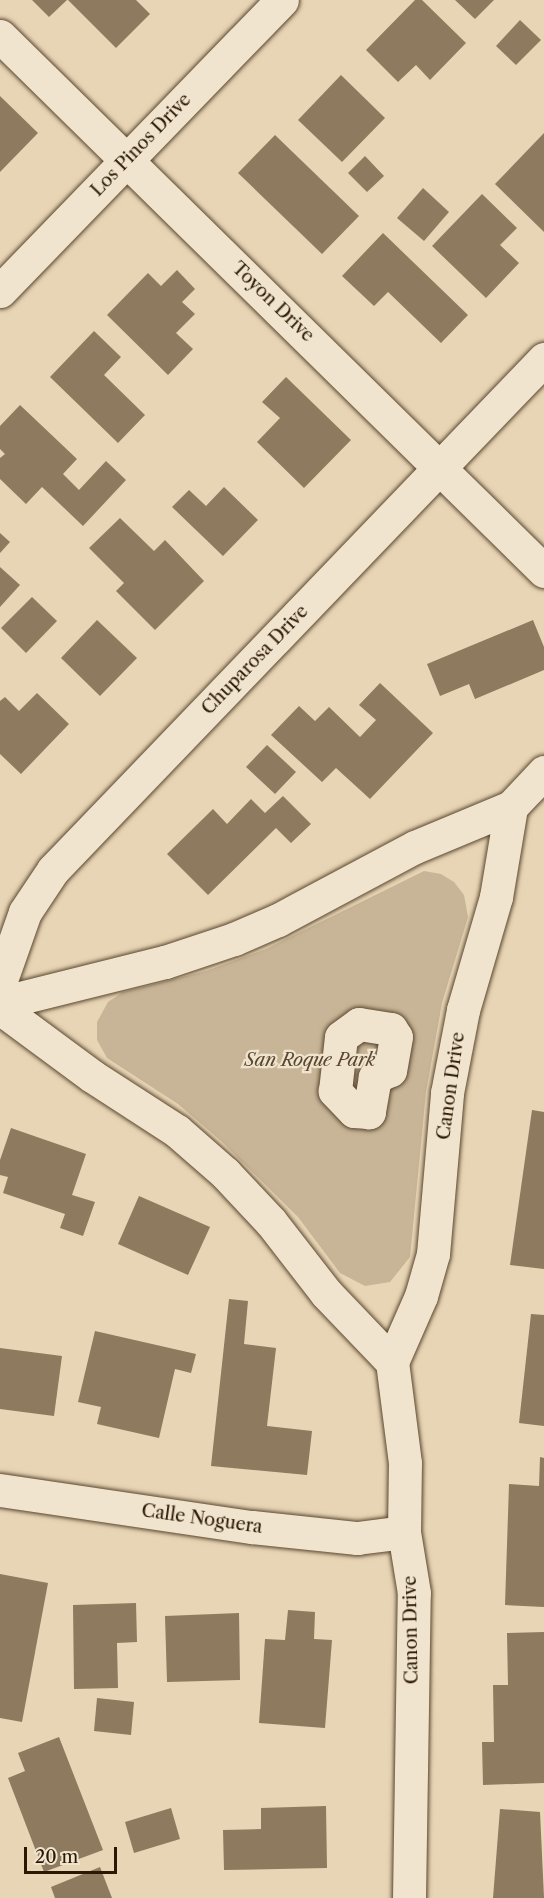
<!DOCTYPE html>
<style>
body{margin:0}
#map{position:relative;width:544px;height:1898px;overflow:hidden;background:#e8d5b5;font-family:"Libre Caslon Text",serif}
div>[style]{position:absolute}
.green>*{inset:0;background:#c8b597}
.building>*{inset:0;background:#8d7a5f}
.roads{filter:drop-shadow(0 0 2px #5a472f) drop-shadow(0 0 2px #5a472f)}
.street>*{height:33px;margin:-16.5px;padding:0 16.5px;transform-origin:16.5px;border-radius:16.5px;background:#f0e4cf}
span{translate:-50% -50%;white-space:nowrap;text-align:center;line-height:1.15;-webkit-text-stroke:4.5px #f0e4cf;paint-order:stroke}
.street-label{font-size:18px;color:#2a1802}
.park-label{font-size:18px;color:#59472f;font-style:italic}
.scale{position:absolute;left:24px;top:1847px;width:93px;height:27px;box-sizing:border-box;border:3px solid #2a1802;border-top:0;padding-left:8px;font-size:18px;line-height:21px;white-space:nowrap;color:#2a1802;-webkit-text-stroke:4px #f0e4cf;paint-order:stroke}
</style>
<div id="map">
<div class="green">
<i style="clip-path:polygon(424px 871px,441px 874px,454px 882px,464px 895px,468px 917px,442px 1003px,426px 1092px,410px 1257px,390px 1282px,365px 1286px,340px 1273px,298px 1217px,221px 1141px,178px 1104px,107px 1058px,97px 1040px,97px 1022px,108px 1002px,123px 992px,206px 971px,266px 949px)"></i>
</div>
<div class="building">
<i style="clip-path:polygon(32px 0,67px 0,49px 17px)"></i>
<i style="clip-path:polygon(68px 0,136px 0,150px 14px,116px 48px)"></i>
<i style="clip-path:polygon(415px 0,422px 0,466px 43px,430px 80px,416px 65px,398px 82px,366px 50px)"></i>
<i style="clip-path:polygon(455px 0,494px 0,475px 19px)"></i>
<i style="clip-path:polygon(520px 20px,541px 40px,516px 65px,496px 46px)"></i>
<i style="clip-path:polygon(341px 75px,385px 118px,342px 162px,298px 120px)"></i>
<i style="clip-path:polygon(0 96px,38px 133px,0 172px)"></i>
<i style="clip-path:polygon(544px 133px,544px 232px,495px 184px)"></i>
<i style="clip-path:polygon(275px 135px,359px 216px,322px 254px,238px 173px)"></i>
<i style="clip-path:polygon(365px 156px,384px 176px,367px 192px,348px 173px)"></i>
<i style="clip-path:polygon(423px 188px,449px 212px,424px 241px,397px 218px)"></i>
<i style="clip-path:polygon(482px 194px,517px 228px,500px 245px,519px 263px,486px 298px,432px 246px)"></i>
<i style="clip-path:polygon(383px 233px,468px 315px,441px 343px,388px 292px,374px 306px,342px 276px)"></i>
<i style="clip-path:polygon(177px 270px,195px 289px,182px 302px,195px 314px,176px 333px,193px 349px,168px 375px,107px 315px,148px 273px,161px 286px)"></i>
<i style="clip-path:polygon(94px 331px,121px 357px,104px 375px,145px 415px,118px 443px,50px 377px)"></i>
<i style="clip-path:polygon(286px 377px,351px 440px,304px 488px,257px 442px,280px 418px,262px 402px)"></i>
<i style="clip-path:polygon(20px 405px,77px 459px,63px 474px,79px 490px,106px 461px,126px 480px,83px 526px,42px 487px,26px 504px,0 479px,0 458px,5px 454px,0 449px,0 426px)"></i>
<i style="clip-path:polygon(224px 487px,258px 520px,223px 556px,172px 507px,189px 490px,206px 506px)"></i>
<i style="clip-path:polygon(120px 518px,154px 551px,165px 540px,204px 581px,155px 630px,116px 591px,124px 583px,89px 548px)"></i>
<i style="clip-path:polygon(0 533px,10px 542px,0 553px)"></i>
<i style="clip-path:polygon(0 567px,20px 585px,0 607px)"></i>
<i style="clip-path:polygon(32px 597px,57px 621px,26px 653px,1px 628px)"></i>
<i style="clip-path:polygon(97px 620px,137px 658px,100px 696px,61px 658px)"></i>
<i style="clip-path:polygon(533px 620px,544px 647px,544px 670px,475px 699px,469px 684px,440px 696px,427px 664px)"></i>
<i style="clip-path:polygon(380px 683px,433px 733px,370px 799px,336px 768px,322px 782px,271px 735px,299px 706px,315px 721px,329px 707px,360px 737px,376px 720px,359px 705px)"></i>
<i style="clip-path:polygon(37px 693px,69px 724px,21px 774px,0 754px,0 701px,5px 697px,19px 711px)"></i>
<i style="clip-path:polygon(267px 745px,296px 772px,275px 794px,246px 767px)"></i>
<i style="clip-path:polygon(283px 796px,311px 824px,291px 843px,276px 828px,208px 895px,167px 854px,213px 809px,227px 824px,251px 799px,265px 813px)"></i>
<i style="clip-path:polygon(532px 1110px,544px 1112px,544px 1269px,510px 1265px)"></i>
<i style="clip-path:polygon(11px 1128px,86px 1154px,72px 1195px,95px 1202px,83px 1236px,60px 1228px,65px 1214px,3px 1193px,8px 1177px,0 1175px,0 1160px)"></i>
<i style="clip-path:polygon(139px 1196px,210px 1227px,188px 1275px,118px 1244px)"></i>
<i style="clip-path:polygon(229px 1299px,248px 1301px,244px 1344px,276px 1348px,267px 1426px,312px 1431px,307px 1475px,211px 1466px)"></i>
<i style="clip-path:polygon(531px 1314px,544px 1315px,544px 1426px,519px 1423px)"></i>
<i style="clip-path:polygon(95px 1331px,196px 1354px,191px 1373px,175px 1369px,159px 1438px,97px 1424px,101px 1407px,78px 1402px)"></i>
<i style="clip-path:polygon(0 1348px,62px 1356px,54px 1416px,0 1409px)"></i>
<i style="clip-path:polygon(540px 1457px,544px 1458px,544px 1607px,505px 1605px,509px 1484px,539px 1486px)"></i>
<i style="clip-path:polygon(0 1574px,48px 1583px,22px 1722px,0 1718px)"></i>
<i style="clip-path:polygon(136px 1603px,137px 1642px,117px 1643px,118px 1688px,74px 1689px,73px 1605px)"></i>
<i style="clip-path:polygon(288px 1610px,315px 1612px,314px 1639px,332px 1640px,325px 1728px,259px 1723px,265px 1639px,285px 1640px)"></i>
<i style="clip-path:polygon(239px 1613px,240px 1680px,167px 1682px,165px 1616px)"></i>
<i style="clip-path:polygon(544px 1632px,544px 1783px,483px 1785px,482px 1742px,494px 1742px,493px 1685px,508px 1685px,507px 1633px)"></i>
<i style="clip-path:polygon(97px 1698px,134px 1702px,131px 1735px,94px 1731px)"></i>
<i style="clip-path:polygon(59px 1737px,103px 1850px,44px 1872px,8px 1778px,25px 1771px,18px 1753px)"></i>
<i style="clip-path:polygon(326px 1806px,327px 1868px,224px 1870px,223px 1830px,261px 1829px,261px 1808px)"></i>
<i style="clip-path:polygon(171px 1808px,180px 1839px,134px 1853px,125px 1822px)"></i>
<i style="clip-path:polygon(500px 1809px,540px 1812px,544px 1898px,493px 1898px)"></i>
<i style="clip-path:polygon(100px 1867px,112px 1898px,55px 1898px,51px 1887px)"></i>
</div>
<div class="roads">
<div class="street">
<i style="left:0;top:36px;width:763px;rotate:44.52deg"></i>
<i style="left:0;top:291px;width:405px;rotate:-45.9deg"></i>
<i style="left:0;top:983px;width:75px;rotate:-70.6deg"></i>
<i style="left:25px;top:912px;width:50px;rotate:-56.3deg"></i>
<i style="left:53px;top:870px;width:709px;rotate:-46.14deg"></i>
<i style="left:0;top:1003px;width:170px;rotate:-14deg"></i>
<i style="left:165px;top:962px;width:73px;rotate:-18.4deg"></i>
<i style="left:234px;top:939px;width:48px;rotate:-23.4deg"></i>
<i style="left:278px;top:920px;width:155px;rotate:-28.1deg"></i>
<i style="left:415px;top:847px;width:104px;rotate:-22.6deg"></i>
<i style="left:511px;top:807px;width:48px;rotate:-46.7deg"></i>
<i style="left:0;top:1008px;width:114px;rotate:36.5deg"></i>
<i style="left:92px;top:1076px;width:101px;rotate:32.9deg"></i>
<i style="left:177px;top:1131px;width:64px;rotate:41.2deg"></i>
<i style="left:225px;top:1173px;width:67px;rotate:46.8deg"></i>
<i style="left:271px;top:1222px;width:90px;rotate:52.2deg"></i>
<i style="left:326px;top:1293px;width:95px;rotate:46.3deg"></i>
<i style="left:359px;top:1024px;width:32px;rotate:9deg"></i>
<i style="left:391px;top:1029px;width:9px;rotate:58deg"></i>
<i style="left:396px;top:1037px;width:34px;rotate:100deg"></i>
<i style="left:390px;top:1070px;width:17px;rotate:155deg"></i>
<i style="left:375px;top:1077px;width:36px;rotate:100deg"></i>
<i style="left:369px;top:1112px;width:15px;rotate:-176deg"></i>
<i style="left:354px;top:1111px;width:28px;rotate:-134deg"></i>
<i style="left:335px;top:1091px;width:54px;rotate:-83.7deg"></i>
<i style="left:341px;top:1037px;width:22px;rotate:-36deg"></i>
<i style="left:0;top:1490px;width:255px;rotate:8.4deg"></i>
<i style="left:252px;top:1527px;width:106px;rotate:6deg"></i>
<i style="left:357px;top:1538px;width:47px;rotate:-7.3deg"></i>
<i style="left:409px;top:1898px;width:305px;rotate:-89.1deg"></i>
<i style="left:414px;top:1593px;width:62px;rotate:-99.3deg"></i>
<i style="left:404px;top:1532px;width:69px;rotate:-89.2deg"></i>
<i style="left:405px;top:1463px;width:102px;rotate:-97.3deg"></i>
<i style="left:392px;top:1362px;width:72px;rotate:-66.3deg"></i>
<i style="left:421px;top:1296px;width:44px;rotate:-74.1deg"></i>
<i style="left:433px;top:1254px;width:162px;rotate:-85deg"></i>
<i style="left:447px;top:1093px;width:85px;rotate:-79.1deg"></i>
<i style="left:463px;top:1010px;width:118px;rotate:-73.7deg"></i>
<i style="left:496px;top:897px;width:91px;rotate:-80.5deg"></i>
</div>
</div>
<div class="street-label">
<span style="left:141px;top:145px;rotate:-46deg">Los Pinos Drive</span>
<span style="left:273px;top:302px;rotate:44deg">Toyon Drive</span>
<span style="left:255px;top:660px;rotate:-46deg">Chuparosa Drive</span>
<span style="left:451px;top:1086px;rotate:-82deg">Canon Drive</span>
<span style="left:202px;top:1519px;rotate:8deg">Calle Noguera</span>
<span style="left:411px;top:1630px;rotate:-91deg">Canon Drive</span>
</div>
<div class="park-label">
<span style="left:310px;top:1060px">San Roque Park</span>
</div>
<div class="scale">20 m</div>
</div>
